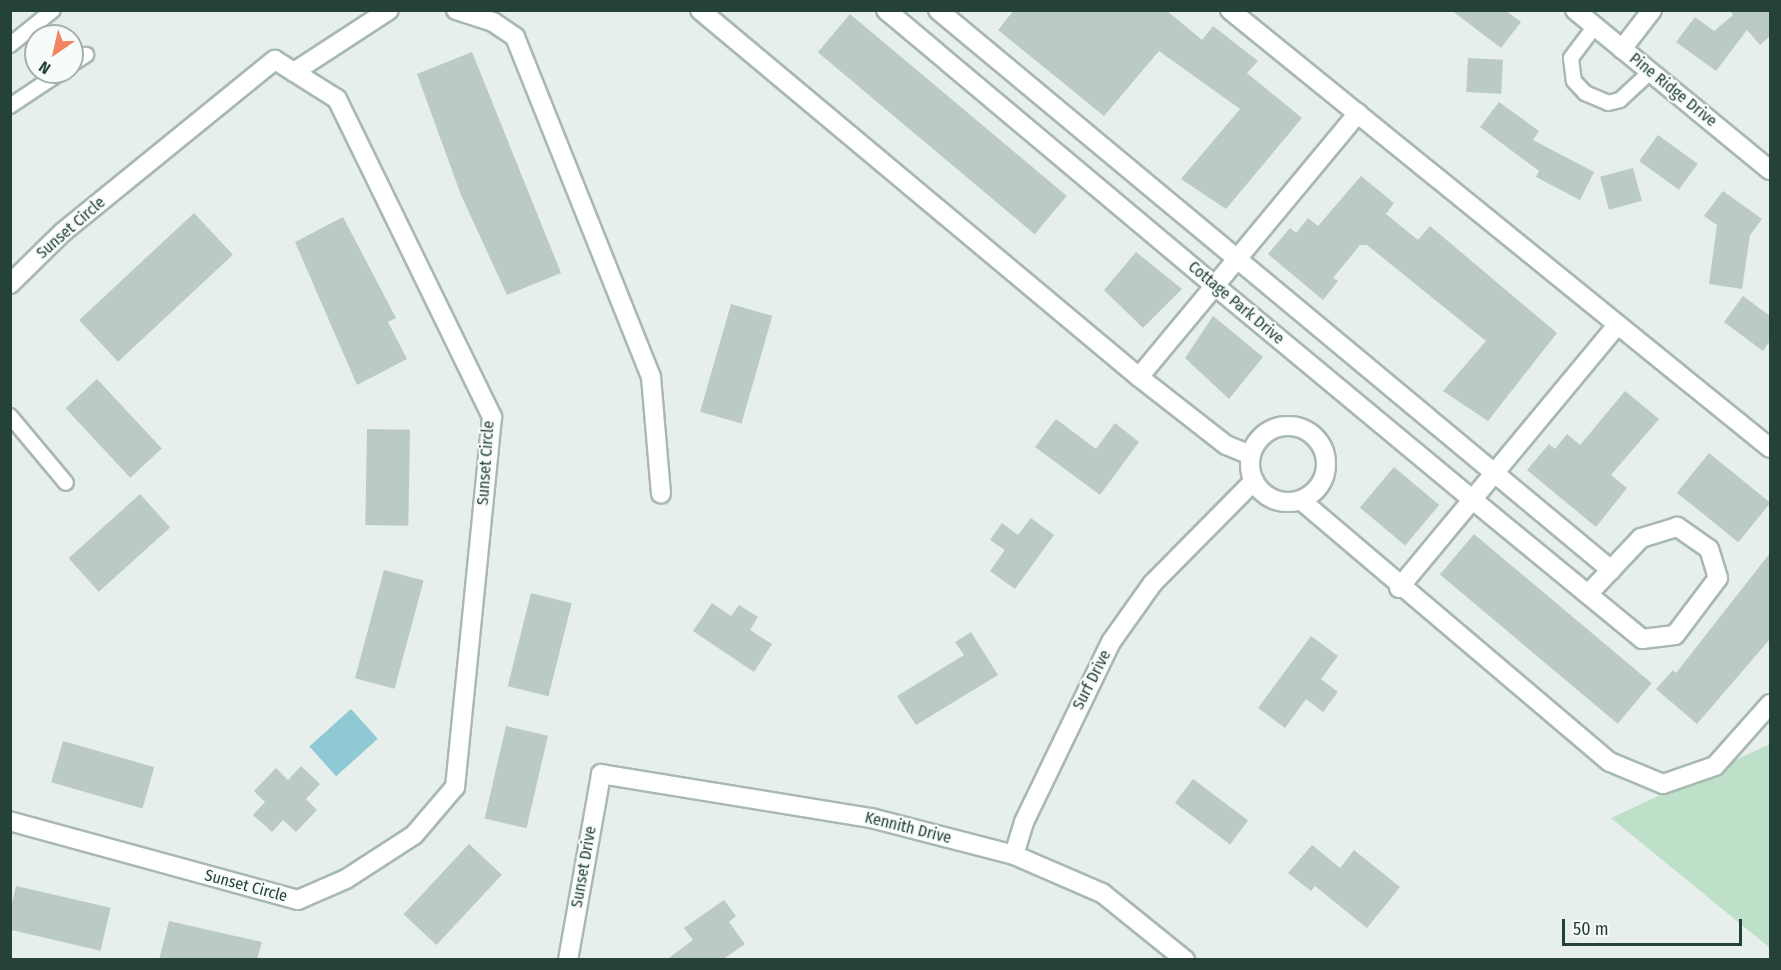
<!DOCTYPE html>
<html>
<head>
<meta charset="utf-8">
<style>
  body { margin:0 }
  #map { position:relative; width:1781px; height:970px; overflow:hidden; background:#e6efeb; font-family:"Fira Sans Condensed",sans-serif }
  div>[style] { position:absolute }
  .green>* { inset:0; background:#bfe0c8 }
  .water>* { inset:0; background:#8ec9d4; transform-origin:0 0 }
  .building>* { inset:0; background:#bbcac4; transform-origin:0 0 }
  .roads { filter:drop-shadow(2px 0 #a8b8b2) drop-shadow(-2px 0 #a8b8b2) drop-shadow(0 2px #a8b8b2) drop-shadow(0 -2px #a8b8b2) }
  .lane>* { height:14px; margin:-7px; padding:0 7px; transform-origin:7px; border-radius:7px; background:#fff }
  .street>* { height:18px; margin:-9px; padding:0 9px; transform-origin:9px; border-radius:9px; background:#fff }
  .street>.ring { margin:-9px; padding:0; box-sizing:content-box; background:none; border:18px solid #fff; border-radius:50% }
  span { translate:-50% -50%; white-space:nowrap; text-align:center; line-height:1.15; -webkit-text-stroke:4.5px #f7fbf9; paint-order:stroke }
  .street-label { font-size:16px; color:#24423a }
  .frame { position:absolute; inset:0; border:12px solid #24423a; pointer-events:none }
  .north { position:absolute; left:24px; top:24px; width:60px; height:60px; box-sizing:border-box; background:#f7fbf9; border:2px solid #a3b1ad; border-radius:50%; rotate:214deg; font-size:16px; font-weight:700; line-height:24px; text-align:center; color:#24423a }
  .north::after { content:''; display:block; margin:auto; width:21px; height:27px; background:#f4845f; clip-path:polygon(50% 0,100% 100%,50% 72%,0 100%) }
  .scale { position:absolute; left:1562px; top:919px; width:180px; height:27px; box-sizing:border-box; border:3px solid #24423a; border-top:0; padding-left:8px; font-size:18px; line-height:21px; white-space:nowrap; color:#24423a; -webkit-text-stroke:4px #f7fbf9; paint-order:stroke }
</style>
</head>
<body>
<div id="map">
  <div class="green">
    <div style="clip-path:polygon(1770px 744px,1770px 948px,1611px 818px)"></div>
  </div>
  <div class="water">
    <div style="left:351px;top:709px;width:40px;height:56px;rotate:48deg"></div>
  </div>
  <div class="building">
    <div style="clip-path:polygon(1014px 10px,1166px 10px,1202px 40px,1213px 26px,1258px 61px,1247px 73px,1302px 118px,1226px 209px,1181px 179px,1240px 109px,1159px 51px,1104px 116px,998px 30px)"></div>
    <div style="clip-path:polygon(1451px 10px,1505px 10px,1521px 22px,1501px 48px)"></div>
    <div style="clip-path:polygon(1730px 10px,1770px 10px,1770px 36px,1760px 45px,1747px 30px,1716px 71px,1676px 42px,1695px 17px,1714px 31px,1733px 15px)"></div>
    <div style="left:850px;top:14px;width:283px;height:50px;rotate:40deg"></div>
    <div style="clip-path:polygon(472px 52px,561px 273px,507px 295px,461px 195px,417px 74px)"></div>
    <div style="left:1468px;top:58px;width:35px;height:34px;rotate:3deg"></div>
    <div style="clip-path:polygon(1499px 102px,1539px 131px,1533px 140px,1594px 172px,1580px 200px,1536px 177px,1539px 171px,1480px 127px)"></div>
    <div style="left:1658px;top:135px;width:49px;height:32px;rotate:36deg"></div>
    <div style="left:1633px;top:168px;width:34px;height:34px;rotate:75deg"></div>
    <div style="clip-path:polygon(1361px 176px,1394px 203px,1386px 214px,1418px 240px,1430px 226px,1557px 333px,1488px 421px,1443px 391px,1486px 341px,1367px 245px,1360px 245px,1333px 278px,1338px 281px,1323px 300px,1268px 254px,1290px 228px,1296px 233px,1308px 218px,1318px 226px)"></div>
    <div style="clip-path:polygon(1723px 191px,1762px 219px,1750px 235px,1742px 289px,1709px 284px,1717px 225px,1704px 216px)"></div>
    <div style="left:194px;top:213px;width:57px;height:157px;rotate:47deg"></div>
    <div style="clip-path:polygon(343px 217px,396px 318px,388px 322px,407px 359px,357px 385px,295px 242px)"></div>
    <div style="clip-path:polygon(1136px 252px,1182px 289px,1143px 328px,1104px 290px)"></div>
    <div style="clip-path:polygon(1743px 296px,1770px 316px,1770px 341px,1763px 351px,1724px 322px)"></div>
    <div style="left:731px;top:304px;width:43px;height:112px;rotate:16deg"></div>
    <div style="clip-path:polygon(1213px 316px,1263px 357px,1229px 399px,1185px 358px)"></div>
    <div style="left:97px;top:379px;width:95px;height:43px;rotate:47deg"></div>
    <div style="clip-path:polygon(1625px 391px,1659px 419px,1611px 475px,1627px 488px,1596px 527px,1527px 470px,1549px 444px,1555px 449px,1567px 434px,1580px 445px)"></div>
    <div style="clip-path:polygon(1056px 419px,1096px 449px,1115px 423px,1139px 442px,1100px 495px,1035px 447px)"></div>
    <div style="left:367px;top:429px;width:43px;height:96px;rotate:1deg"></div>
    <div style="left:1709px;top:453px;width:79px;height:51px;rotate:39deg"></div>
    <div style="left:1394px;top:467px;width:59px;height:53px;rotate:40deg"></div>
    <div style="left:140px;top:494px;width:45px;height:96px;rotate:48deg"></div>
    <div style="clip-path:polygon(1031px 518px,1054px 535px,1015px 589px,990px 571px,1005px 550px,990px 540px,1002px 523px,1018px 535px)"></div>
    <div style="left:1474px;top:534px;width:232px;height:53px;rotate:40deg"></div>
    <div style="clip-path:polygon(1770px 553px,1770px 639px,1697px 724px,1656px 689px,1673px 670px,1676px 673px)"></div>
    <div style="left:384px;top:570px;width:41px;height:112px;rotate:15deg"></div>
    <div style="left:531px;top:593px;width:42px;height:96px;rotate:14deg"></div>
    <div style="clip-path:polygon(712px 603px,731px 616px,739px 605px,758px 617px,750px 630px,772px 644px,754px 672px,693px 631px)"></div>
    <div style="clip-path:polygon(971px 632px,998px 675px,916px 725px,897px 696px,964px 655px,955px 642px)"></div>
    <div style="clip-path:polygon(1311px 636px,1338px 656px,1321px 679px,1338px 692px,1323px 712px,1306px 699px,1285px 728px,1258px 708px)"></div>
    <div style="left:506px;top:726px;width:43px;height:95px;rotate:13deg"></div>
    <div style="left:63px;top:741px;width:95px;height:43px;rotate:16deg"></div>
    <div style="clip-path:polygon(301px 766px,320px 784px,306px 799px,317px 810px,296px 832px,283px 820px,272px 832px,253px 815px,265px 802px,254px 791px,276px 768px,288px 780px)"></div>
    <div style="left:1193px;top:779px;width:69px;height:30px;rotate:37deg"></div>
    <div style="left:469px;top:844px;width:45px;height:96px;rotate:43deg"></div>
    <div style="clip-path:polygon(1312px 845px,1340px 868px,1354px 850px,1400px 887px,1367px 928px,1315px 886px,1311px 891px,1288px 873px)"></div>
    <div style="left:16px;top:886px;width:97px;height:44px;rotate:13deg"></div>
    <div style="clip-path:polygon(724px 900px,736px 916px,729px 922px,745px 944px,722px 960px,666px 960px,693px 940px,684px 928px)"></div>
    <div style="clip-path:polygon(169px 921px,262px 942px,257px 960px,159px 960px)"></div>
  </div>
  <div class="roads">
    <div class="lane">
      <div style="left:1595px;top:26px;width:40px;rotate:127deg"></div>
      <div style="left:1571px;top:58px;width:23px;rotate:83deg"></div>
      <div style="left:1574px;top:81px;width:16px;rotate:47deg"></div>
      <div style="left:1585px;top:93px;width:25px;rotate:23deg"></div>
      <div style="left:1608px;top:103px;width:12px;rotate:-14deg"></div>
      <div style="left:1620px;top:100px;width:41px;rotate:-43deg"></div>
      <div style="left:10px;top:45px;width:55px;rotate:-39.1deg"></div>
      <div style="left:72px;top:64px;width:17px;rotate:-33deg"></div>
      <div style="left:10px;top:106px;width:61px;rotate:-33.7deg"></div>
      <div style="left:10px;top:416px;width:87px;rotate:50.1deg"></div>
    </div>
    <div class="street">
      <div style="left:456px;top:10px;width:39px;rotate:18deg"></div>
      <div style="left:493px;top:22px;width:27px;rotate:34deg"></div>
      <div style="left:515px;top:37px;width:366px;rotate:68.2deg"></div>
      <div style="left:651px;top:377px;width:117px;rotate:85.1deg"></div>
      <div style="left:700px;top:10px;width:572px;rotate:39.9deg"></div>
      <div style="left:1139px;top:377px;width:110px;rotate:38deg"></div>
      <div style="left:1226px;top:445px;width:27px;rotate:22deg"></div>
      <div style="left:886px;top:10px;width:428px;rotate:40deg"></div>
      <div style="left:1214px;top:285px;width:337px;rotate:39.7deg"></div>
      <div style="left:1473px;top:500px;width:219px;rotate:39.4deg"></div>
      <div style="left:1642px;top:639px;width:33px;rotate:-7deg"></div>
      <div style="left:1675px;top:635px;width:71px;rotate:-53deg"></div>
      <div style="left:1718px;top:578px;width:30px;rotate:-107deg"></div>
      <div style="left:1709px;top:549px;width:39px;rotate:-145deg"></div>
      <div style="left:1677px;top:527px;width:38px;rotate:163deg"></div>
      <div style="left:1641px;top:538px;width:77px;rotate:133.4deg"></div>
      <div style="left:938px;top:10px;width:876px;rotate:39.76deg"></div>
      <div style="left:1230px;top:10px;width:695px;rotate:39.05deg"></div>
      <div style="left:1575px;top:10px;width:252px;rotate:39.4deg"></div>
      <div style="left:1622px;top:49px;width:49px;rotate:-52.4deg"></div>
      <div style="left:294px;top:72px;width:113px;rotate:-33.1deg"></div>
      <div style="left:10px;top:284px;width:74px;rotate:-44.5deg"></div>
      <div style="left:63px;top:232px;width:273px;rotate:-39.1deg"></div>
      <div style="left:275px;top:60px;width:73px;rotate:32.2deg"></div>
      <div style="left:337px;top:99px;width:354px;rotate:64deg"></div>
      <div style="left:492px;top:417px;width:372px;rotate:95.7deg"></div>
      <div style="left:455px;top:787px;width:63px;rotate:130.5deg"></div>
      <div style="left:414px;top:835px;width:81px;rotate:147.1deg"></div>
      <div style="left:346px;top:879px;width:52px;rotate:156.4deg"></div>
      <div style="left:298px;top:900px;width:299px;rotate:-164.7deg"></div>
      <div style="left:1139px;top:377px;width:343px;rotate:-50.3deg"></div>
      <div class="ring" style="left:1250px;top:426px;width:58px;height:58px"></div>
      <div style="left:1303px;top:502px;width:402px;rotate:40.3deg"></div>
      <div style="left:1610px;top:762px;width:57px;rotate:22.5deg"></div>
      <div style="left:1663px;top:784px;width:55px;rotate:-19.1deg"></div>
      <div style="left:1715px;top:766px;width:83px;rotate:-48.4deg"></div>
      <div style="left:1399px;top:588px;width:342px;rotate:-50.3deg"></div>
      <div style="left:1014px;top:855px;width:34px;rotate:-73deg"></div>
      <div style="left:1024px;top:822px;width:200px;rotate:-64.2deg"></div>
      <div style="left:1111px;top:642px;width:72px;rotate:-54.6deg"></div>
      <div style="left:1153px;top:583px;width:144px;rotate:-45.3deg"></div>
      <div style="left:568px;top:960px;width:189px;rotate:-79.9deg"></div>
      <div style="left:601px;top:774px;width:274px;rotate:9.3deg"></div>
      <div style="left:871px;top:818px;width:148px;rotate:14.5deg"></div>
      <div style="left:1014px;top:855px;width:96px;rotate:23.4deg"></div>
      <div style="left:1102px;top:893px;width:107px;rotate:38.9deg"></div>
    </div>
  </div>
  <div class="street-label">
    <span style="left:1673px;top:90px;rotate:39deg">Pine Ridge Drive</span>
    <span style="left:71px;top:228px;rotate:-41deg">Sunset Circle</span>
    <span style="left:1236px;top:303px;rotate:40deg">Cottage Park Drive</span>
    <span style="left:486px;top:463px;rotate:-86deg">Sunset Circle</span>
    <span style="left:1092px;top:680px;rotate:-63deg">Surf Drive</span>
    <span style="left:908px;top:828px;rotate:14deg">Kennith Drive</span>
    <span style="left:584px;top:867px;rotate:-80deg">Sunset Drive</span>
    <span style="left:246px;top:886px;rotate:15deg">Sunset Circle</span>
  </div>
  <div class="frame"></div>
  <div class="north">N</div>
  <div class="scale">50 m</div>
</div>
</body>
</html>
